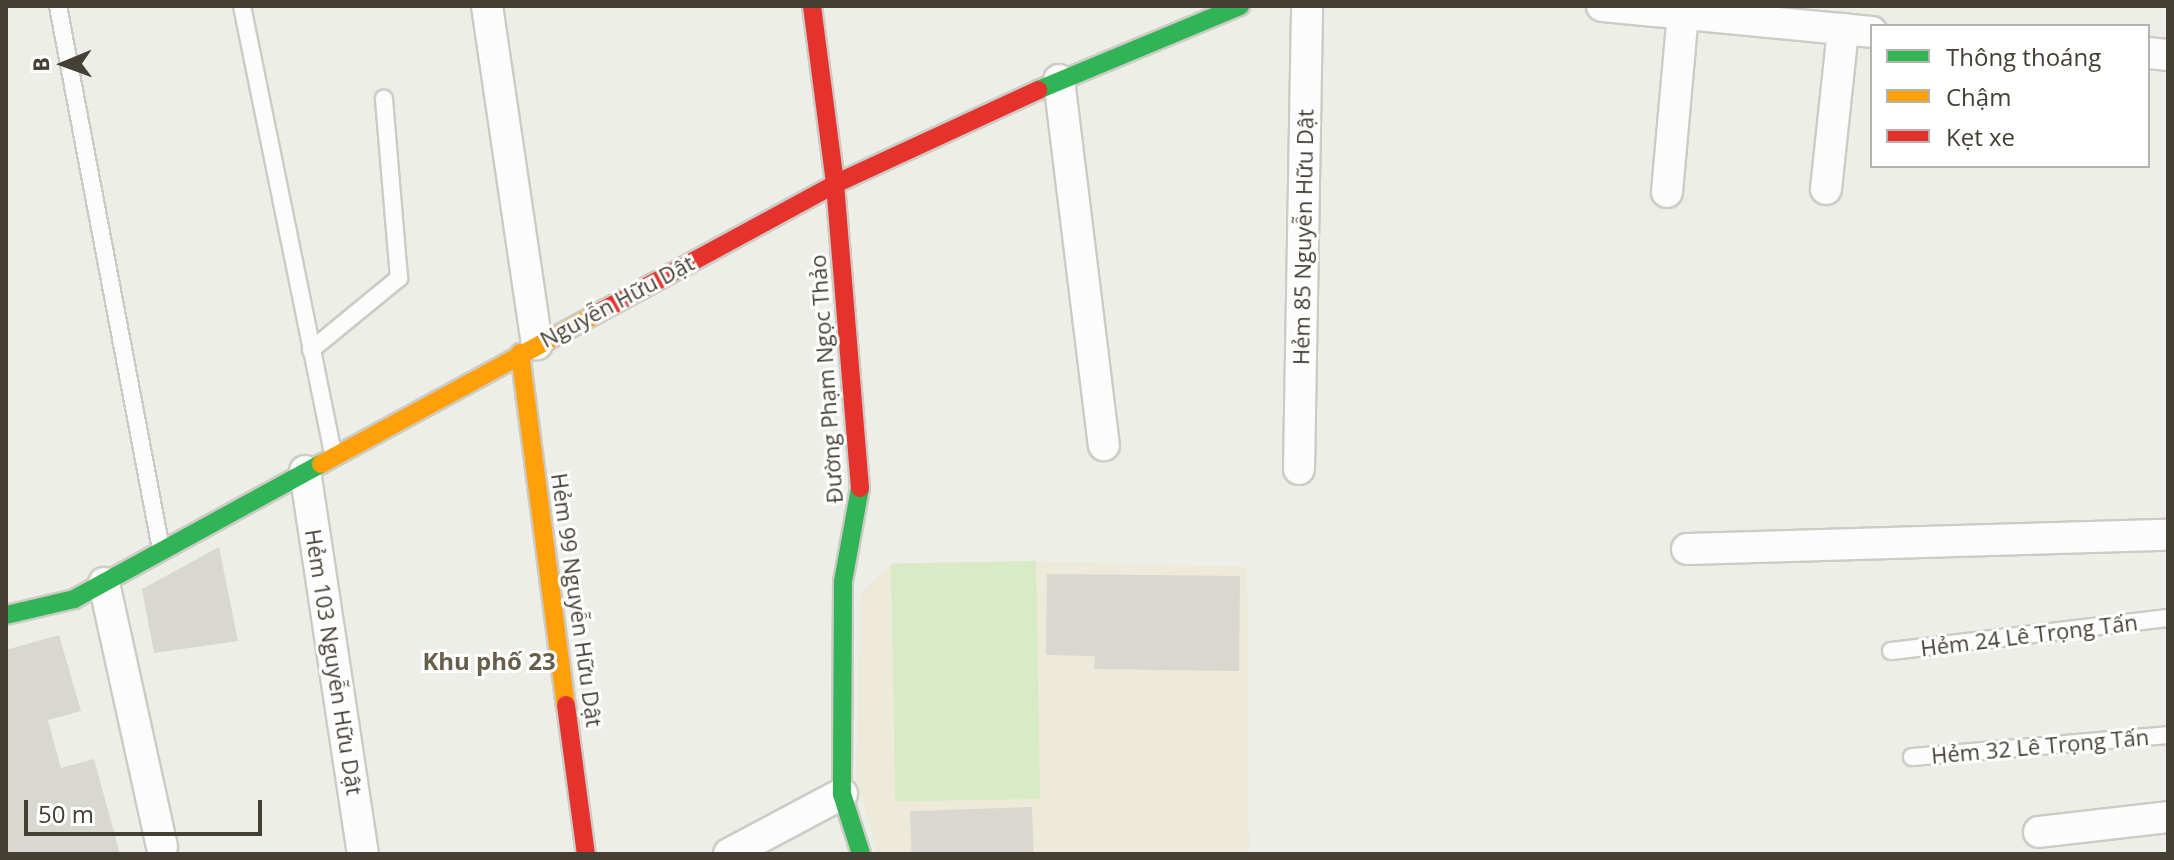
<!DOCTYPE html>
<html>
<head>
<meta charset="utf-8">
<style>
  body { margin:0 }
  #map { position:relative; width:2174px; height:860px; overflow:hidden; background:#eeeee8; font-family:"Open Sans",sans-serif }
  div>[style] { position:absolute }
  .education>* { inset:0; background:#edead9 }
  .green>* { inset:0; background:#d8ebc6; transform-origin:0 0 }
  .building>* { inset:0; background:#d8d7d0; transform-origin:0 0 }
  .roads { filter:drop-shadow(2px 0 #cdcbc5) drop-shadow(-2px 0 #cdcbc5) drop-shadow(0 2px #cdcbc5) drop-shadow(0 -2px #cdcbc5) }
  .lane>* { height:16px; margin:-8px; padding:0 8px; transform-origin:8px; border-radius:8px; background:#fcfcfc }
  .street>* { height:30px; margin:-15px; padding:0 15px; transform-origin:15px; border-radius:15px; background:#fcfcfc }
  .fast>* { height:18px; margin:-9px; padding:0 9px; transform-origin:9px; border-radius:9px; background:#30b455 }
  .slow>* { height:18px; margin:-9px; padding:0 9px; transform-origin:9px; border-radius:9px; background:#ff9f0a }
  .jam>* { height:18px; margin:-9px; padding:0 9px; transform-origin:9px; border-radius:9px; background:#e5322d }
  span { translate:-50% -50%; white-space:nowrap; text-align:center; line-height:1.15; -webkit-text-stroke:6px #fff; paint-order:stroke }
  .street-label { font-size:22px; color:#454034 }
  .neighbourhood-label { font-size:24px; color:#685f4b; font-weight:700 }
  .frame { position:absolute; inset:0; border:8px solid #454034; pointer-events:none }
  .legend { position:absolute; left:1870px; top:24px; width:280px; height:144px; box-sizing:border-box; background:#fff; border:2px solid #b5b3ae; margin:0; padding:10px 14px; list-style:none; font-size:24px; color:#454034 }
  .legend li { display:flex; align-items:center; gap:16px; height:40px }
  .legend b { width:40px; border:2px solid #b5b3ae }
  .north { position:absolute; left:24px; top:24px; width:80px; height:80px; -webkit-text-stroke:6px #fff; paint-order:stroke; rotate:269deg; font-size:22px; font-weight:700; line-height:32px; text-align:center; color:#454034 }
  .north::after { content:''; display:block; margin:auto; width:28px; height:36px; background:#454034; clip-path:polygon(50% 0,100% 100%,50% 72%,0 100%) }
  .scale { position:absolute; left:24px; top:800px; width:238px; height:36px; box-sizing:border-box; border:4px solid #454034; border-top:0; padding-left:10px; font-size:24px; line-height:28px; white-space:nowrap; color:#454034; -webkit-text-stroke:6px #fff; paint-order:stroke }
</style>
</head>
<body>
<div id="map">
  <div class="education">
    <div style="clip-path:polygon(1036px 561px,1247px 567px,1249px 854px,878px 854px,856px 777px,861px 591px,891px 565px)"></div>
  </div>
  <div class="green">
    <div style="left:1036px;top:561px;width:238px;height:145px;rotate:89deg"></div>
  </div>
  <div class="building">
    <div style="clip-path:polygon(219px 547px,238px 641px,154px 653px,142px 589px)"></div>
    <div style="clip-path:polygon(1047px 574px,1240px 576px,1239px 671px,1094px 669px,1095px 656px,1046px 655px)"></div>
    <div style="clip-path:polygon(59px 635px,81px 711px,48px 720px,61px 768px,94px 759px,120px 854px,6px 854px,6px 650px)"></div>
    <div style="left:1032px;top:807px;width:47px;height:122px;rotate:88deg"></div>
  </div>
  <div class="roads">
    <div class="lane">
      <div style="left:58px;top:6px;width:553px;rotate:79.26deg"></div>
      <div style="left:242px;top:6px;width:458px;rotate:78.5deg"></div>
      <div style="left:311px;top:350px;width:114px;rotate:-39.3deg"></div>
      <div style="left:399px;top:278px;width:180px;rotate:-94.8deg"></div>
      <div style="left:1891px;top:651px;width:279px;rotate:-6.8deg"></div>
      <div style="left:1912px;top:757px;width:257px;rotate:-4.9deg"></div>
    </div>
    <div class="street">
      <div style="left:487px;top:6px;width:342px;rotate:81.6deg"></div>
      <div style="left:1602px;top:6px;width:271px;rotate:5.5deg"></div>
      <div style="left:2148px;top:53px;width:20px;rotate:6deg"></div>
      <div style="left:1059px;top:80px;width:368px;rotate:83deg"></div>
      <div style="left:1826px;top:189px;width:161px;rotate:-83.9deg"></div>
      <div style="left:1667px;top:192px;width:179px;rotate:-84.9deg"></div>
      <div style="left:1299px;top:469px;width:463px;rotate:-89deg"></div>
      <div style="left:305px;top:471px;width:387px;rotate:81.4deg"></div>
      <div style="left:1687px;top:549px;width:481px;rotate:-1.7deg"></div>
      <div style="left:104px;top:583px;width:270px;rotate:77.6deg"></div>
      <div style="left:2039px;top:832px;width:130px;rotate:-6.6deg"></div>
      <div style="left:729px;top:854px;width:128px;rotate:-28deg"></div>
    </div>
    <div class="fast">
      <div style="left:1038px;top:90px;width:219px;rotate:-22.6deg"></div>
      <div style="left:860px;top:488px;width:96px;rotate:100.3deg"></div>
      <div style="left:843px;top:582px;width:212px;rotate:90.3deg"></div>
      <div style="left:842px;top:794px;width:63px;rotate:72.4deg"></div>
      <div style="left:6px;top:615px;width:70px;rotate:-13.2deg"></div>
      <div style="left:74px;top:599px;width:281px;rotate:-28.7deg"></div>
    </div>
    <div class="slow">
      <div style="left:520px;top:353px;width:355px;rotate:82.6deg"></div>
      <div style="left:321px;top:464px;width:313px;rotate:-28.6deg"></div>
    </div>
    <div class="jam">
      <div style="left:812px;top:6px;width:179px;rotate:82.6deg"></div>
      <div style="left:835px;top:184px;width:305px;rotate:85.3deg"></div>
      <div style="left:596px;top:314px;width:272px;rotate:-28.5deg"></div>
      <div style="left:835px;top:184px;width:224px;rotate:-24.8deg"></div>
      <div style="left:566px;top:705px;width:150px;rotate:82.4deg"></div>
    </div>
  </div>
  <div class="street-label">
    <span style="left:1303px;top:237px;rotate:-89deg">Hẻm 85 Nguyễn Hữu Dật</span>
    <span style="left:617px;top:301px;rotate:-28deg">Nguyễn Hữu Dật</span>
    <span style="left:826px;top:379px;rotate:-94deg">Đường Phạm Ngọc Thảo</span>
    <span style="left:577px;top:600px;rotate:82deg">Hẻm 99 Nguyễn Hữu Dật</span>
    <span style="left:2029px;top:635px;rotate:-7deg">Hẻm 24 Lê Trọng Tấn</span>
    <span style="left:334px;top:662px;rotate:81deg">Hẻm 103 Nguyễn Hữu Dật</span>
    <span style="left:2040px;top:746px;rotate:-5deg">Hẻm 32 Lê Trọng Tấn</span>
  </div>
  <div class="neighbourhood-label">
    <span style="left:489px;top:661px">Khu phố 23</span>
  </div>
  <div class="frame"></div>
  <ul class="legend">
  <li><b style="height:10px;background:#30b455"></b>Thông thoáng</li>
  <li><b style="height:10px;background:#ff9f0a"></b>Chậm</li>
  <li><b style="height:10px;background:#e5322d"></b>Kẹt xe</li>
  </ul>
  <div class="north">B</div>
  <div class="scale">50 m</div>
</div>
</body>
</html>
